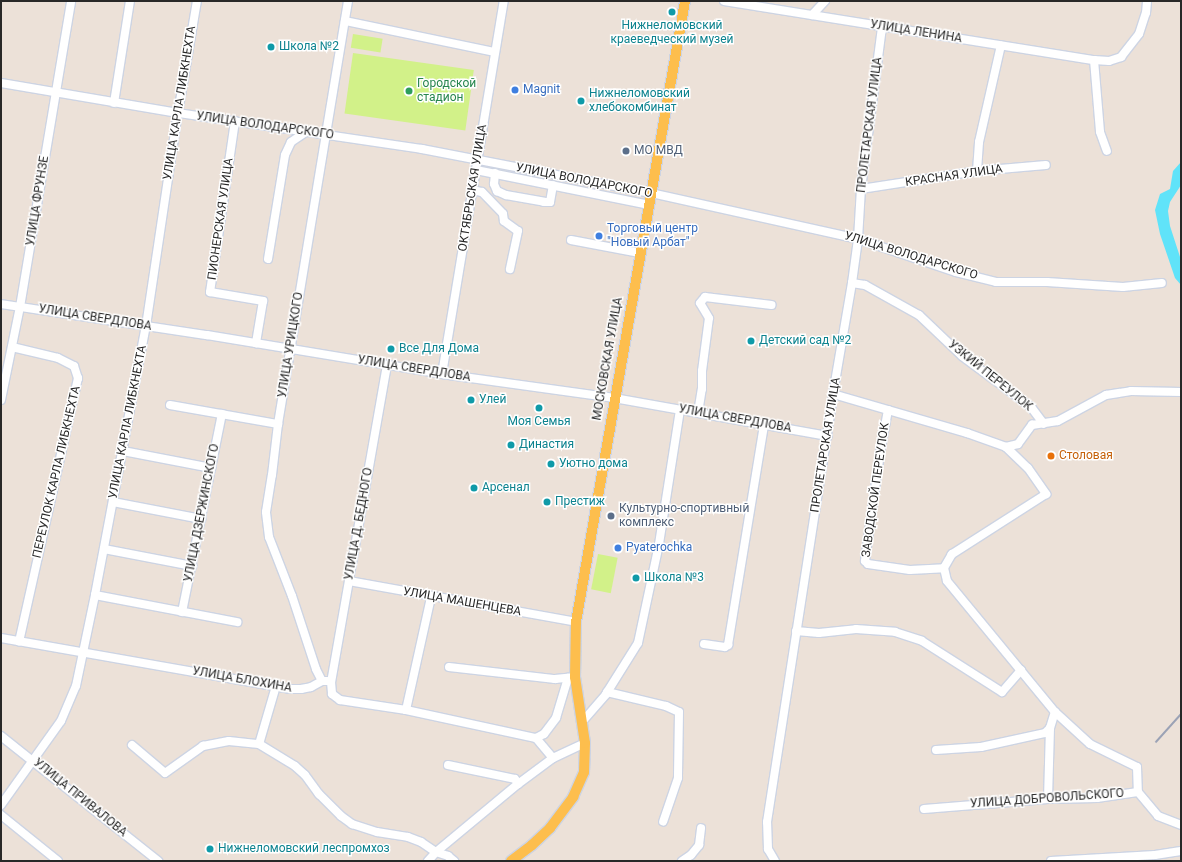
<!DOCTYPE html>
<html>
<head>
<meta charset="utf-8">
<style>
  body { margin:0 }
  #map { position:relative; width:1182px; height:862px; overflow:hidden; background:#ece1d8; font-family:Roboto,sans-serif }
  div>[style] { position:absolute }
  .pitch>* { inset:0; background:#d2f189; transform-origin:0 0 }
  .water>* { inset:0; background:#60e3f9 }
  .roads { filter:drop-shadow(1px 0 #cdd4e3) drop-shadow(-1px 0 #cdd4e3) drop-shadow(0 1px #cdd4e3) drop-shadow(0 -1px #cdd4e3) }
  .minor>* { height:8px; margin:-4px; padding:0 4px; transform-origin:4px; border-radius:4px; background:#fff }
  .major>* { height:10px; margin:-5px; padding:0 5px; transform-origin:5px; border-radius:5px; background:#fdbe4d }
  .rail>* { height:1.5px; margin:-0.75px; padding:0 0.75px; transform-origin:0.75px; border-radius:0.75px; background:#9ba2b5 }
  .dots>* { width:11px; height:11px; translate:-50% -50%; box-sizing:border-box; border:2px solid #fff; border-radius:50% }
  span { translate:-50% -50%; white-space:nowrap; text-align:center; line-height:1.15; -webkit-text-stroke:3px #fff; paint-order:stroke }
  .culture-label { font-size:12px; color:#0d838f }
  .left { translate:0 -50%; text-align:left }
  .street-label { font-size:12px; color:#282828 }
  .leisure-label { font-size:12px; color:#27864d }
  .shop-label { font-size:12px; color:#366cbe }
  .service-label { font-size:12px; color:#4e5e75 }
  .food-label { font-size:12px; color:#c56008 }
  .frame { position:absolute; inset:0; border:2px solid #282828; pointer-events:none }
</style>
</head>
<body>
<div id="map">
  <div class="pitch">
    <div style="left:353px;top:34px;width:30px;height:14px;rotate:9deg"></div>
    <div style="left:353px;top:53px;width:122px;height:61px;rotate:8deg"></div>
    <div style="left:598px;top:554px;width:20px;height:36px;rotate:11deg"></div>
  </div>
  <div class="water">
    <div style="clip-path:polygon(1181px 162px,1181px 185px,1170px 202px,1168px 211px,1170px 226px,1181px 260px,1181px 285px,1175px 278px,1160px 234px,1155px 210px,1160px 194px,1170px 189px,1173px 171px)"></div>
  </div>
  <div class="roads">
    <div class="minor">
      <div style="left:724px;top:1px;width:375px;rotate:9.1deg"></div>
      <div style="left:1094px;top:60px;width:15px;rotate:4deg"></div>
      <div style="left:1109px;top:61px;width:13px;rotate:-18deg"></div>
      <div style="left:1121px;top:57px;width:29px;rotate:-52deg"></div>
      <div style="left:1139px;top:34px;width:22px;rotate:-72deg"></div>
      <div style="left:1146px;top:13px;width:12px;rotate:-85deg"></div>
      <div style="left:812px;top:15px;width:19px;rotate:-47deg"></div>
      <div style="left:345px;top:21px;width:153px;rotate:11.7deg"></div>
      <div style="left:1094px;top:60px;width:72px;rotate:85.2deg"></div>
      <div style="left:1100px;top:132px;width:20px;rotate:70deg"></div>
      <div style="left:1px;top:83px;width:180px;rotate:9.6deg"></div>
      <div style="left:178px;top:113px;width:247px;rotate:8.4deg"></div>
      <div style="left:422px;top:149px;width:233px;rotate:10.9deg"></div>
      <div style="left:651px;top:193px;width:212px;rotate:12.5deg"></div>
      <div style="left:858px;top:239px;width:103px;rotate:18.6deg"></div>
      <div style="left:956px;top:272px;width:41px;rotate:14deg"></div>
      <div style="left:996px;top:282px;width:51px"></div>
      <div style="left:1047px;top:282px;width:76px;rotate:3.8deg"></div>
      <div style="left:1123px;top:287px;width:39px;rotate:-6deg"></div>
      <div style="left:114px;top:103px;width:103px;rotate:-81.1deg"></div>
      <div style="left:235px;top:121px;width:173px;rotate:98.3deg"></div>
      <div style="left:210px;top:292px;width:54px;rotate:9.6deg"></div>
      <div style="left:263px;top:301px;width:43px;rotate:99.5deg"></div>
      <div style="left:476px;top:170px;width:177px;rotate:11.4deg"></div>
      <div style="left:977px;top:171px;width:29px;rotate:-86deg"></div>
      <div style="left:979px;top:142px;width:99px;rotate:-77.2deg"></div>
      <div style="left:495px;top:173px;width:11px;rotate:95deg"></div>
      <div style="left:494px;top:184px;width:8px;rotate:67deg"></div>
      <div style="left:497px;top:191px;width:10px;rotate:24deg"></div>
      <div style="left:506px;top:195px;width:39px;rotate:10deg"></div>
      <div style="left:544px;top:202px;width:6px"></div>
      <div style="left:550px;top:202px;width:17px;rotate:-80deg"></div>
      <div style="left:861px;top:189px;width:117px;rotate:-8.8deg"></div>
      <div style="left:977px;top:171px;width:69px;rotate:-5deg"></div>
      <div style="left:473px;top:190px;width:9px;rotate:13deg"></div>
      <div style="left:482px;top:192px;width:30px;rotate:46deg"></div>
      <div style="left:503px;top:214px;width:7px;rotate:82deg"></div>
      <div style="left:504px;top:221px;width:17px;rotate:36deg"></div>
      <div style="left:518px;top:231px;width:39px;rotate:102deg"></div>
      <div style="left:571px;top:240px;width:70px;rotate:10.7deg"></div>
      <div style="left:268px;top:259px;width:105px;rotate:-80.7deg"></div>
      <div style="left:285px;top:155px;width:14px;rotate:-65deg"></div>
      <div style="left:291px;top:142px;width:18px;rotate:-34deg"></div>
      <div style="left:852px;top:283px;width:13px;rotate:9deg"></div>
      <div style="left:865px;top:285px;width:62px;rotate:29.1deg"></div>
      <div style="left:919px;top:315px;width:59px;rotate:43.6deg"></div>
      <div style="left:962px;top:356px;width:86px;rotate:36.5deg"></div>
      <div style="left:1031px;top:407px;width:21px;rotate:53deg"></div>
      <div style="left:1px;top:304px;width:208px;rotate:8.6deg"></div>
      <div style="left:207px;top:335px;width:238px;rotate:9.4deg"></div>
      <div style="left:442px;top:374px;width:174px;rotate:7.9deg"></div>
      <div style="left:614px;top:398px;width:217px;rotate:10.1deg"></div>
      <div style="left:12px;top:347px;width:47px;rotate:13.4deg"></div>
      <div style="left:58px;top:358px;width:18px;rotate:27deg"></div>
      <div style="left:74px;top:366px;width:13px;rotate:72deg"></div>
      <div style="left:78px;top:378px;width:270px;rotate:102.6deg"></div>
      <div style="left:387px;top:365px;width:322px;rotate:100deg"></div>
      <div style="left:331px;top:682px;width:12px;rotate:85deg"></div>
      <div style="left:332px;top:694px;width:10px;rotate:37deg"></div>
      <div style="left:340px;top:700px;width:67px;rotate:8.6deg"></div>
      <div style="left:406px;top:710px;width:133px;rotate:12.2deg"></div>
      <div style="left:536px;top:738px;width:26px;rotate:50deg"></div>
      <div style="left:442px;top:374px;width:378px;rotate:-80.6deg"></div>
      <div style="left:833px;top:394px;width:140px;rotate:16.2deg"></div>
      <div style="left:967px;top:433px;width:41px;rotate:19.7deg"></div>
      <div style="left:1006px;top:447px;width:12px;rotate:-14deg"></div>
      <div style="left:1018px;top:444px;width:24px;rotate:-54deg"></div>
      <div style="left:1032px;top:425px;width:26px;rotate:-9deg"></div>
      <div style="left:1058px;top:421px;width:55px;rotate:-28.4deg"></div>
      <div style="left:1106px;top:395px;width:25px;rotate:-9deg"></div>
      <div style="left:1131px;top:391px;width:50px;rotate:1.1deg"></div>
      <div style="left:1px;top:400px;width:95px;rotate:-78.5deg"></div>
      <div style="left:20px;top:307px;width:310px;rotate:-80.5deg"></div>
      <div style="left:170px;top:405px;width:110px;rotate:10deg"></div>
      <div style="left:888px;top:410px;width:44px;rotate:100.5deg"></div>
      <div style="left:880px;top:453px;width:109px;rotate:97.9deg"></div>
      <div style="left:865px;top:561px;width:4px;rotate:45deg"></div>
      <div style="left:868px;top:564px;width:42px;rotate:8.1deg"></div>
      <div style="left:910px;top:570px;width:34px;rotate:-3deg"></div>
      <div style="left:698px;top:413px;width:24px;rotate:-81deg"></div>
      <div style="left:702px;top:389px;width:18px;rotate:-90deg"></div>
      <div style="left:702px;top:371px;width:53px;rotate:-82.5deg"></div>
      <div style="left:709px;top:318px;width:17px;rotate:-121deg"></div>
      <div style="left:700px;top:303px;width:8px;rotate:-50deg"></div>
      <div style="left:705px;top:297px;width:67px;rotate:6.8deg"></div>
      <div style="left:1006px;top:447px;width:30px;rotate:44deg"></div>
      <div style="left:1028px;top:468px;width:32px;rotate:55deg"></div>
      <div style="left:1046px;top:494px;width:112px;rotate:147.4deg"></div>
      <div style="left:952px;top:554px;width:16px;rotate:120deg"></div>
      <div style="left:944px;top:568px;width:13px;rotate:77deg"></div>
      <div style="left:947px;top:581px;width:170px;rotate:50.5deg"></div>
      <div style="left:1055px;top:712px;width:47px;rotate:42.4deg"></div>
      <div style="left:1090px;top:744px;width:52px;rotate:26.1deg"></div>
      <div style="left:1137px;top:767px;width:25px;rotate:88deg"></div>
      <div style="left:123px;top:451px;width:90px;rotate:10.9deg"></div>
      <div style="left:113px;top:502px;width:90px;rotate:10.9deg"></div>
      <div style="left:104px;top:549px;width:90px;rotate:10.9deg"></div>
      <div style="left:349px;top:581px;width:231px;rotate:10.2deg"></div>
      <div style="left:95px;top:595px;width:145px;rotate:10.8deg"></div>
      <div style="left:182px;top:612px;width:202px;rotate:-78.6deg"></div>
      <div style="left:796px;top:631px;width:23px;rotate:5deg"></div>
      <div style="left:819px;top:633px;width:37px;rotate:-6deg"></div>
      <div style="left:856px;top:629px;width:39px;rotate:4deg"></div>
      <div style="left:895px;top:632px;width:28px;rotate:18deg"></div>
      <div style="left:922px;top:641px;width:95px;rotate:32.5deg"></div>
      <div style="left:1002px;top:692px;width:29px;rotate:-49deg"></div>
      <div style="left:1px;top:638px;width:294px;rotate:10deg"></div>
      <div style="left:291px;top:689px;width:10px"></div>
      <div style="left:301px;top:689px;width:10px;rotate:-11deg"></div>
      <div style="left:311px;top:687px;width:13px;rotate:-29deg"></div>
      <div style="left:322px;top:681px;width:5px"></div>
      <div style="left:704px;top:644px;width:21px;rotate:8deg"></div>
      <div style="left:725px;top:647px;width:4px;rotate:-34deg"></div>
      <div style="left:728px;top:645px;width:224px;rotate:-80.7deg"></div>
      <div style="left:449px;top:667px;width:107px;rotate:6.5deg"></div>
      <div style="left:555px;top:679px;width:20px;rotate:-6deg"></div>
      <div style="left:322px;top:681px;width:13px;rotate:-117deg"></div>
      <div style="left:316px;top:669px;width:77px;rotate:-108.2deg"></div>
      <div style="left:292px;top:596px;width:63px;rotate:-111.3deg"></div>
      <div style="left:269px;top:537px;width:25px;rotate:-97deg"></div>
      <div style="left:266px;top:512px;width:37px;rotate:-81deg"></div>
      <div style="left:272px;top:475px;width:51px;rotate:-83.3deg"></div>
      <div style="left:278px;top:424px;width:429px;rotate:-80.6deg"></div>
      <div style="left:276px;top:686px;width:60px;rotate:106.3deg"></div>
      <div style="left:259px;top:744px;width:42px;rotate:31.4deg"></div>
      <div style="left:295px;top:766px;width:13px;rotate:42deg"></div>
      <div style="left:305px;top:775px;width:24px;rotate:54deg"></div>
      <div style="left:319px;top:794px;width:31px;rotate:45deg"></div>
      <div style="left:341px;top:816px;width:14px;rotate:36deg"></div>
      <div style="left:352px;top:824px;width:26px;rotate:18deg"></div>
      <div style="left:377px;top:832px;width:31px;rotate:9deg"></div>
      <div style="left:408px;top:837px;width:14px;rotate:21deg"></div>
      <div style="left:421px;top:842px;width:18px;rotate:34deg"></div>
      <div style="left:436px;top:852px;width:13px;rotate:18deg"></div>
      <div style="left:448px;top:856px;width:8px;rotate:40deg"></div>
      <div style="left:607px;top:692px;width:61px;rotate:13.3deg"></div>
      <div style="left:666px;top:706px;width:14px;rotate:25deg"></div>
      <div style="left:679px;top:712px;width:66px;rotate:90.9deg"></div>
      <div style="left:678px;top:778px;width:46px;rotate:108.8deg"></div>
      <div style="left:406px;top:710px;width:116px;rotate:-77.5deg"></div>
      <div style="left:582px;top:722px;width:37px;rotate:-49deg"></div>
      <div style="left:606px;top:694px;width:60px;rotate:-57.9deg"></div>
      <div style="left:638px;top:643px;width:101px;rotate:-78deg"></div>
      <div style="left:659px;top:544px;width:136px;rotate:-81.1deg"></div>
      <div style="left:1px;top:736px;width:201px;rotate:38.5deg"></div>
      <div style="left:536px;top:738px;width:9px;rotate:-27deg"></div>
      <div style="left:544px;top:734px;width:20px;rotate:-53deg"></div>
      <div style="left:556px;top:718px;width:42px;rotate:-73.3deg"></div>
      <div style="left:132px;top:745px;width:43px;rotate:40.3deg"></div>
      <div style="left:165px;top:773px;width:47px;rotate:-35.4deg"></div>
      <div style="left:203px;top:746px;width:26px;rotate:-11deg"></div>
      <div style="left:229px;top:741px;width:30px;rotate:6deg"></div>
      <div style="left:936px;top:750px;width:45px;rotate:-3.8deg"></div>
      <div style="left:981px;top:747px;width:66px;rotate:-12.3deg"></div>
      <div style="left:1045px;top:733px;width:7px;rotate:-45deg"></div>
      <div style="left:1050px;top:728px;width:17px;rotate:-73deg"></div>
      <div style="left:448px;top:765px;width:68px;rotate:11.8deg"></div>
      <div style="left:515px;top:779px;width:6px;rotate:59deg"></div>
      <div style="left:1048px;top:799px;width:71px;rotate:-88.4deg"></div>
      <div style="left:1px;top:805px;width:103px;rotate:-54.5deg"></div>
      <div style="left:61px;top:721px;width:38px;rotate:-67deg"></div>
      <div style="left:76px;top:686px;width:93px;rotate:-78.2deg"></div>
      <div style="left:95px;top:595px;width:274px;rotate:-79.3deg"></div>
      <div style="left:146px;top:326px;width:215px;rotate:-81.5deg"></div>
      <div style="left:178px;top:113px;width:114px;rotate:-80.4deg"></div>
      <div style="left:924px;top:809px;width:124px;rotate:-4.6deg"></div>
      <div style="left:1048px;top:799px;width:49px;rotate:-1.2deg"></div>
      <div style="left:1097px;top:798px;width:41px;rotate:-8.3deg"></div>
      <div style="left:1138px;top:792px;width:31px;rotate:50deg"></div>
      <div style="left:1158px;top:816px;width:25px;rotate:21deg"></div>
      <div style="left:1px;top:815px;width:73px;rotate:38.9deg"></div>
      <div style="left:428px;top:861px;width:12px;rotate:-48deg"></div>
      <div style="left:436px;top:852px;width:107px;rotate:-39.7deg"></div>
      <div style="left:518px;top:784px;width:44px;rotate:-36.6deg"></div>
      <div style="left:553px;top:758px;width:35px;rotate:-25deg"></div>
      <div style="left:682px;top:861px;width:11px;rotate:-34deg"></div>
      <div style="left:691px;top:855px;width:13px;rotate:-51deg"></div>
      <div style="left:699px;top:845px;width:17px;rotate:-83deg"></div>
      <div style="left:775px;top:861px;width:14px;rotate:-120deg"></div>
      <div style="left:768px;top:849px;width:27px;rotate:-92deg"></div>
      <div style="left:767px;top:822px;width:433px;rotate:-81.2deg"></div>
      <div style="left:833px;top:394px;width:113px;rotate:-80.3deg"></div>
      <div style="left:852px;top:283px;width:44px;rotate:-82.2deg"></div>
      <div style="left:858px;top:239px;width:50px;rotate:-86.6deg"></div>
      <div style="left:861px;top:189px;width:163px;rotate:-82.6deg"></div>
      <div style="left:1051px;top:861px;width:104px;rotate:-3.3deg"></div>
      <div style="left:1155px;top:855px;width:26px;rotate:-9deg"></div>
    </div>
    <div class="major">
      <div style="left:511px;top:861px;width:26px;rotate:-37deg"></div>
      <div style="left:532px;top:845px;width:25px;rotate:-43deg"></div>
      <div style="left:550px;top:828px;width:39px;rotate:-53deg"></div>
      <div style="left:573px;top:797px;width:27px;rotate:-66deg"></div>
      <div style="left:584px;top:772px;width:29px;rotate:-88deg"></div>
      <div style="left:585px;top:743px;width:67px;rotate:-98.6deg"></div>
      <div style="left:575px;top:677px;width:55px;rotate:-89deg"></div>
      <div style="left:576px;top:622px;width:630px;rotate:-80.04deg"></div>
    </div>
  </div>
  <div class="rail">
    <div style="left:1156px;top:742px;width:38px;rotate:-48deg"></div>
  </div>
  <div class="dots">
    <div style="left:672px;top:12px;background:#0f9aa8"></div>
    <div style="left:271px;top:47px;background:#0f9aa8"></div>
    <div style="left:515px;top:90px;background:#3f7fe0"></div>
    <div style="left:409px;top:91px;background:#2e9e5b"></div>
    <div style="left:581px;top:101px;background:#0f9aa8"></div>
    <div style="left:626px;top:151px;background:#5c6f8a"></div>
    <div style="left:599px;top:236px;background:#3f7fe0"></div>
    <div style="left:751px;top:341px;background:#0f9aa8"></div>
    <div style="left:391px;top:349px;background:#0f9aa8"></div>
    <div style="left:471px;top:400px;background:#0f9aa8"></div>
    <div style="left:539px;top:408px;background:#0f9aa8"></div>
    <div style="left:511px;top:445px;background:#0f9aa8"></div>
    <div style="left:1051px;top:456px;background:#e8710a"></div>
    <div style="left:551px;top:464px;background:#0f9aa8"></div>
    <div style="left:474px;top:488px;background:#0f9aa8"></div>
    <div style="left:547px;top:502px;background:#0f9aa8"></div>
    <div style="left:611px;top:516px;background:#5c6f8a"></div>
    <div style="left:618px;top:548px;background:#3f7fe0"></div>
    <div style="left:636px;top:578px;background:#0f9aa8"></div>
    <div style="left:210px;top:849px;background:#0f9aa8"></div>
  </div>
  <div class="culture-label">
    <span style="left:672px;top:33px">Нижнеломовский<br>краеведческий музей</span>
    <span class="left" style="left:279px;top:47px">Школа №2</span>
    <span class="left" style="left:589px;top:101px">Нижнеломовский<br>хлебокомбинат</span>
    <span class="left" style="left:759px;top:341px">Детский сад №2</span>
    <span class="left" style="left:399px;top:349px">Все Для Дома</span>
    <span class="left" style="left:479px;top:400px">Улей</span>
    <span style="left:539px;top:422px">Моя Семья</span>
    <span class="left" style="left:519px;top:445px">Династия</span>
    <span class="left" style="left:559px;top:464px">Уютно дома</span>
    <span class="left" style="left:482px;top:488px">Арсенал</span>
    <span class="left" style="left:555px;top:502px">Престиж</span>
    <span class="left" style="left:644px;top:578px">Школа №3</span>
    <span class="left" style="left:218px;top:849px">Нижнеломовский леспромхоз</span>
  </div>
  <div class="street-label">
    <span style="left:916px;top:32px;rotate:9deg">УЛИЦА ЛЕНИНА</span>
    <span style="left:180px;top:103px;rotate:-81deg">УЛИЦА КАРЛА ЛИБКНЕХТА</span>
    <span style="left:870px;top:125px;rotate:-83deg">ПРОЛЕТАРСКАЯ УЛИЦА</span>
    <span style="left:265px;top:126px;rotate:8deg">УЛИЦА ВОЛОДАРСКОГО</span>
    <span style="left:954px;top:176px;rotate:-8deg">КРАСНАЯ УЛИЦА</span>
    <span style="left:584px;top:181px;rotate:11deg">УЛИЦА ВОЛОДАРСКОГО</span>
    <span style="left:473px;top:188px;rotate:-81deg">ОКТЯБРЬСКАЯ УЛИЦА</span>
    <span style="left:38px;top:201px;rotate:-81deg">УЛИЦА ФРУНЗЕ</span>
    <span style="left:221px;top:219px;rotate:-82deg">ПИОНЕРСКАЯ УЛИЦА</span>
    <span style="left:911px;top:256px;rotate:17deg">УЛИЦА ВОЛОДАРСКОГО</span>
    <span style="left:95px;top:318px;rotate:9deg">УЛИЦА СВЕРДЛОВА</span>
    <span style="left:291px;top:345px;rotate:-81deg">УЛИЦА УРИЦКОГО</span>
    <span style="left:608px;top:359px;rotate:-80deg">МОСКОВСКАЯ УЛИЦА</span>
    <span style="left:414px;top:369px;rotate:9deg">УЛИЦА СВЕРДЛОВА</span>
    <span style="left:990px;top:376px;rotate:39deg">УЗКИЙ ПЕРЕУЛОК</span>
    <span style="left:735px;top:419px;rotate:10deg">УЛИЦА СВЕРДЛОВА</span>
    <span style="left:128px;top:422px;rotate:-79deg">УЛИЦА КАРЛА ЛИБКНЕХТА</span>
    <span style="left:826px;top:445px;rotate:-81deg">ПРОЛЕТАРСКАЯ УЛИЦА</span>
    <span style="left:57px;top:472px;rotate:-77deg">ПЕРЕУЛОК КАРЛА ЛИБКНЕХТА</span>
    <span style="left:876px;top:490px;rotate:-82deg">ЗАВОДСКОЙ ПЕРЕУЛОК</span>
    <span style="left:202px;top:513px;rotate:-79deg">УЛИЦА ДЗЕРЖИНСКОГО</span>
    <span style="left:359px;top:524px;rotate:-80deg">УЛИЦА Д. БЕДНОГО</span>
    <span style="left:462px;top:602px;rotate:10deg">УЛИЦА МАШЕНЦЕВА</span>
    <span style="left:242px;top:680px;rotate:10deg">УЛИЦА БЛОХИНА</span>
    <span style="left:80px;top:798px;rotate:39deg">УЛИЦА ПРИВАЛОВА</span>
    <span style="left:1047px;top:799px;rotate:-4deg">УЛИЦА ДОБРОВОЛЬСКОГО</span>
  </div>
  <div class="leisure-label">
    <span class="left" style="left:417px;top:91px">Городской<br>стадион</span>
  </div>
  <div class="shop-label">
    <span class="left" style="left:523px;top:90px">Magnit</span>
    <span class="left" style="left:607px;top:236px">Торговый центр<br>"Новый Арбат"</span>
    <span class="left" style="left:626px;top:548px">Pyaterochka</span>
  </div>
  <div class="service-label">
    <span class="left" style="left:634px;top:151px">МО МВД</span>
    <span class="left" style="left:619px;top:516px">Культурно-спортивный<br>комплекс</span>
  </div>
  <div class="food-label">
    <span class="left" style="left:1059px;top:456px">Столовая</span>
  </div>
  <div class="frame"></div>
</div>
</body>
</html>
